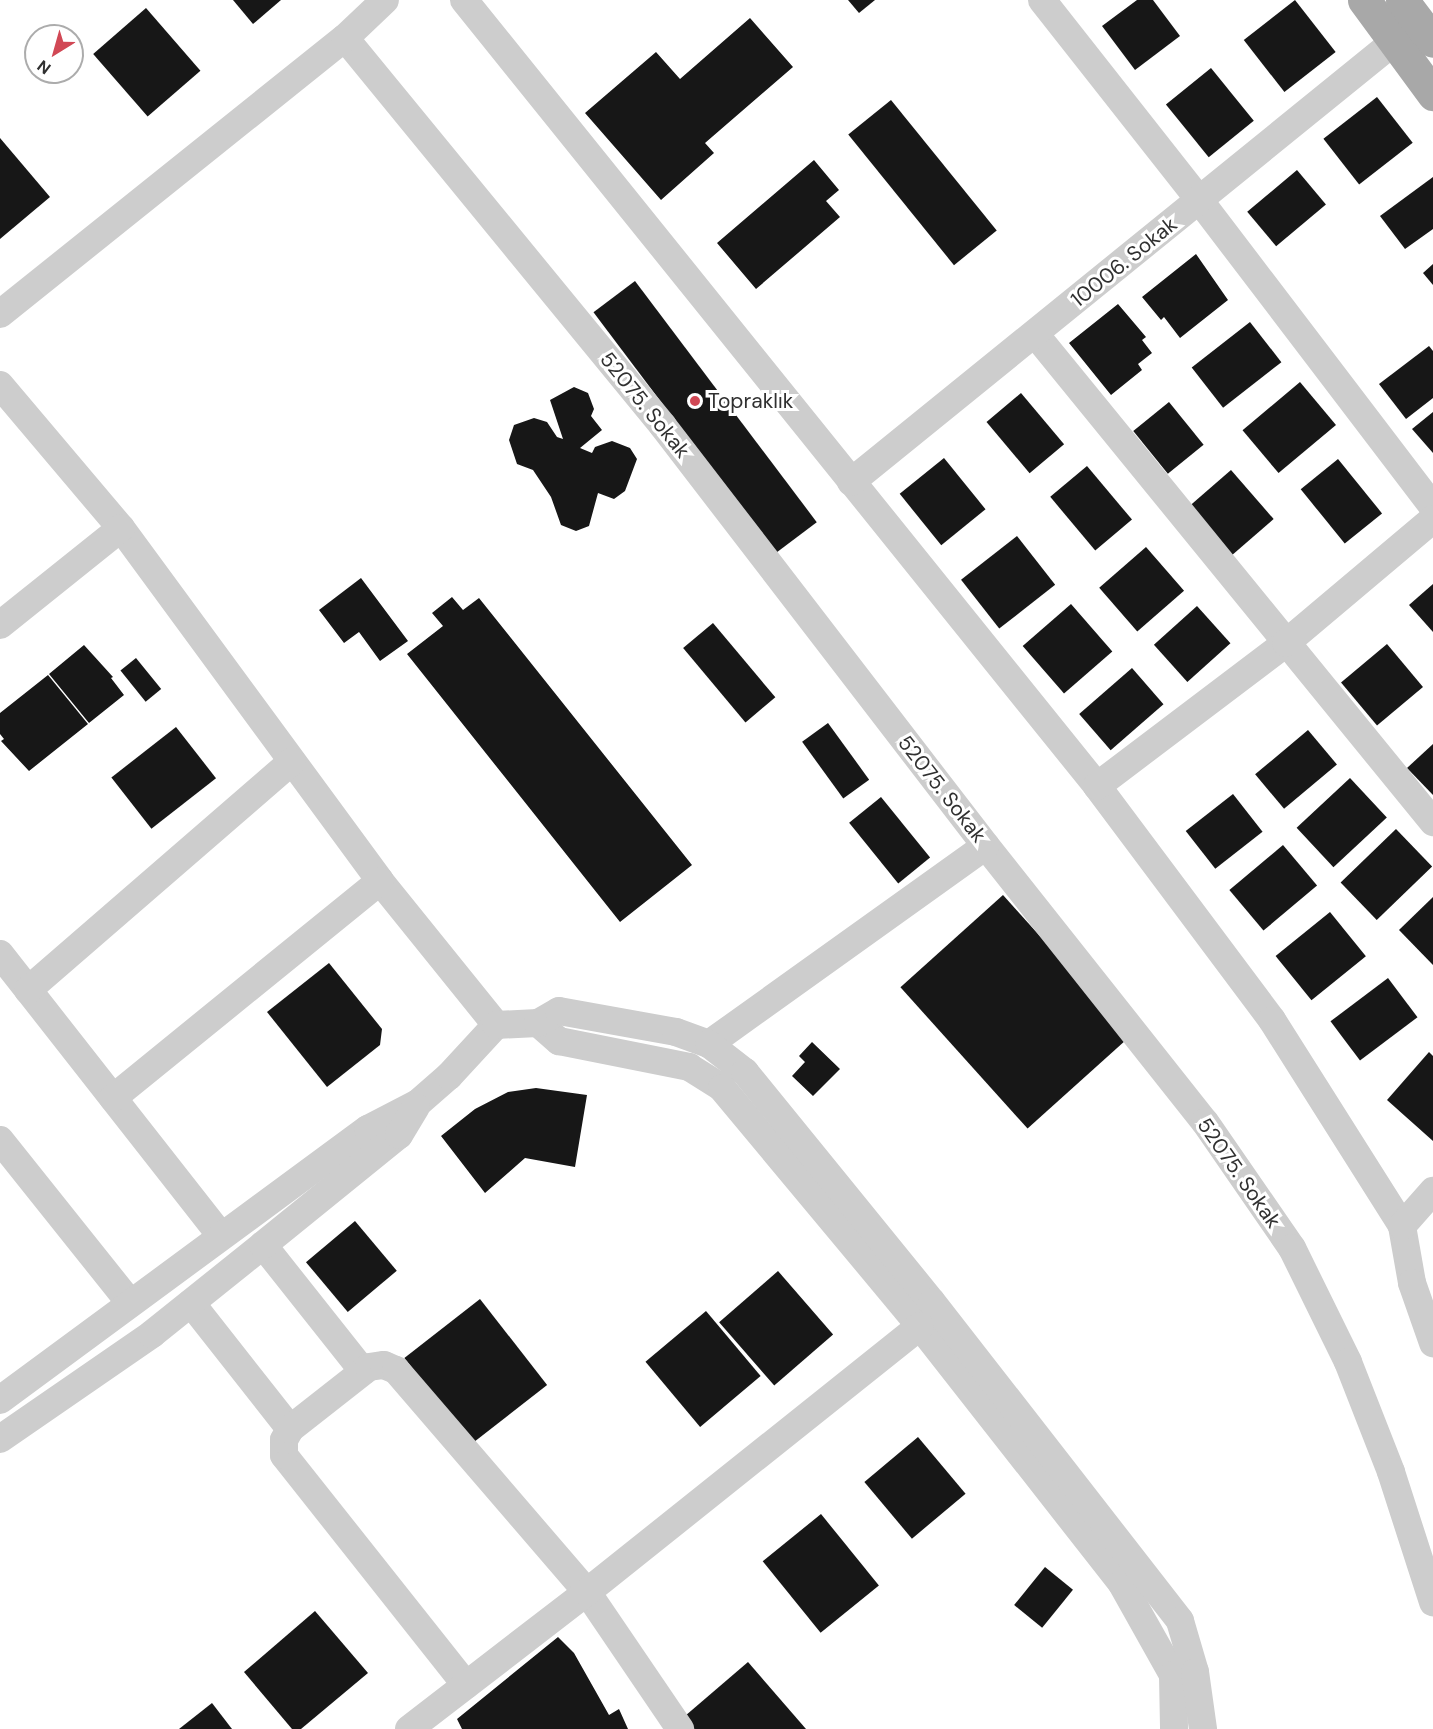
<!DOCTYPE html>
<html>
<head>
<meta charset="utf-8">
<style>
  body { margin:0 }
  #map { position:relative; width:1433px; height:1729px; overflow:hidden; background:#fff; font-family:"DM Sans",sans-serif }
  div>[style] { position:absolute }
  .building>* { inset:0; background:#171717; transform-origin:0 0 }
  .minor>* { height:28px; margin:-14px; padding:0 14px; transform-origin:14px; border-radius:14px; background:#cdcdcd }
  .major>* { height:33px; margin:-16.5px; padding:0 16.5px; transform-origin:16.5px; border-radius:16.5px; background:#a8a8a8 }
  .dots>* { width:16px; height:16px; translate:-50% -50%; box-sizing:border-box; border:3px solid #fff; border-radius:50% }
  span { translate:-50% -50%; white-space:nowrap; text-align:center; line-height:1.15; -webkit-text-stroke:6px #fff; paint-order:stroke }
  .street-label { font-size:21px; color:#303030 }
  .poi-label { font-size:21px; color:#303030 }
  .left { translate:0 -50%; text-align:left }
  .north { position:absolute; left:24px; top:24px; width:60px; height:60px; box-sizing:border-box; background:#fff; border:2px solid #acacac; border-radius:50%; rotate:217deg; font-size:16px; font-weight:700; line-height:24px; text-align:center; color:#303030 }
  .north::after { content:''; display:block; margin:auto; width:21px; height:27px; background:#d14855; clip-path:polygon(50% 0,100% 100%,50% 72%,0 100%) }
</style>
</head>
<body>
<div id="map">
  <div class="building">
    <div style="clip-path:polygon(233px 0,281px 0,253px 24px)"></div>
    <div style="clip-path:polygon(848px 0,875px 0,859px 13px)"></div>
    <div style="clip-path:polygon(1137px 0,1153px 0,1180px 36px,1135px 70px,1102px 26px)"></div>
    <div style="left:1295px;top:0;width:66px;height:65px;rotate:52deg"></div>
    <div style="left:146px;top:8px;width:83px;height:70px;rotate:49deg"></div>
    <div style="clip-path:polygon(750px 18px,793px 67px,705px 143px,714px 153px,661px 200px,585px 113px,656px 52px,680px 79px)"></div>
    <div style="left:1211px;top:68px;width:68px;height:58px;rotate:51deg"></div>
    <div style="left:1377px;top:97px;width:58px;height:68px;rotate:52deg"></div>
    <div style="left:891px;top:100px;width:168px;height:55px;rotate:51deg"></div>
    <div style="clip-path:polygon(0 138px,50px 197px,0 239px)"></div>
    <div style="clip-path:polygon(814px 160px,839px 190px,826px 201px,840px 217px,756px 289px,717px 243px)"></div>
    <div style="left:1297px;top:170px;width:45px;height:65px;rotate:50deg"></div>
    <div style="clip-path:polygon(1433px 177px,1433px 229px,1405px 249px,1380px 216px)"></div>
    <div style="clip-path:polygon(1196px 254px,1228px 300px,1180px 338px,1164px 317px,1161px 320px,1142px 297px)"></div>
    <div style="clip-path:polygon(1433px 264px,1433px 285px,1423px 273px)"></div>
    <div style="left:635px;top:281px;width:302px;height:52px;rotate:53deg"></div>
    <div style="clip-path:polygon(1118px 304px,1146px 337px,1142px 340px,1152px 353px,1138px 364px,1142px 370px,1111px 395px,1069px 343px)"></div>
    <div style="left:1250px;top:322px;width:51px;height:74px;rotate:52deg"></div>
    <div style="clip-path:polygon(1429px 346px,1433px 351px,1433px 398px,1406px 419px,1379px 384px)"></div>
    <div style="left:1300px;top:382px;width:56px;height:75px;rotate:50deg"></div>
    <div style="clip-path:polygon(574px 387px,588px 393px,594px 409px,591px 416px,602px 430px,580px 448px,592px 453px,595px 447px,612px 441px,630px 448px,637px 459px,625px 491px,614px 499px,598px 493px,589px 526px,576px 531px,561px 525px,551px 497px,533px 470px,517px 464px,509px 440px,514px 425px,534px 418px,547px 422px,557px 437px,563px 439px,550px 400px)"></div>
    <div style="left:1021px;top:393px;width:67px;height:45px;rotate:50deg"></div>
    <div style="left:1169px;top:402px;width:55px;height:46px;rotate:51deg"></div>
    <div style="clip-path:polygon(1433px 412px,1433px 453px,1412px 429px)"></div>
    <div style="left:944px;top:458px;width:66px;height:57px;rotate:51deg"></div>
    <div style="left:1338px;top:459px;width:70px;height:48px;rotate:51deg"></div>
    <div style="left:1087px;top:466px;width:70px;height:48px;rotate:50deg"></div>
    <div style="left:1231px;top:470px;width:65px;height:58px;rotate:49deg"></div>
    <div style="left:1017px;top:536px;width:62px;height:71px;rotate:52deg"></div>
    <div style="left:1146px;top:547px;width:58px;height:62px;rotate:49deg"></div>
    <div style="clip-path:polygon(361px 578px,408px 641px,380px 661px,359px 632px,344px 643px,319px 610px)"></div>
    <div style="clip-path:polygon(1433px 584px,1433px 632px,1409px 605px)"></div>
    <div style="clip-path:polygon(452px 597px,463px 610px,479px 598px,692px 865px,620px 922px,407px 654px,443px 626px,432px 613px)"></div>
    <div style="left:1071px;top:604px;width:63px;height:64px;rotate:49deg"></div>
    <div style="left:1197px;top:606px;width:50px;height:58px;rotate:48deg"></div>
    <div style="left:713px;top:623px;width:97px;height:39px;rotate:50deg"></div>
    <div style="left:1387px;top:644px;width:56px;height:60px;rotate:50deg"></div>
    <div style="clip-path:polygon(84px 645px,113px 677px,111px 678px,124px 695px,89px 723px,49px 674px)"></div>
    <div style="left:136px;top:658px;width:40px;height:20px;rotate:51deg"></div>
    <div style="left:1132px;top:668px;width:48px;height:70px;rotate:49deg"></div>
    <div style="clip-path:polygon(48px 675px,88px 724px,29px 771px,1px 741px,4px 739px,0 734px,0 713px)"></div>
    <div style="left:828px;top:723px;width:70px;height:32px;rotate:54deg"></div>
    <div style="left:176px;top:727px;width:65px;height:82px;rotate:52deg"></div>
    <div style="left:1308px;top:730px;width:45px;height:69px;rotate:50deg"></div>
    <div style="clip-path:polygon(1433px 744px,1433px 795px,1407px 768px)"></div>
    <div style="left:1350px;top:778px;width:54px;height:73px;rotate:47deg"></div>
    <div style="left:1233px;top:794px;width:48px;height:60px;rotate:52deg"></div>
    <div style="left:881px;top:797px;width:78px;height:41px;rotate:51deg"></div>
    <div style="left:1396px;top:829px;width:52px;height:77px;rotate:46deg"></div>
    <div style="left:1283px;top:845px;width:53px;height:70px;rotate:50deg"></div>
    <div style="left:1003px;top:895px;width:190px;height:138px;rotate:48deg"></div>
    <div style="clip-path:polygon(1433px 897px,1433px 965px,1399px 930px)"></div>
    <div style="left:1330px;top:912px;width:57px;height:70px;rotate:51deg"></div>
    <div style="clip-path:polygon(329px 963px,382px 1029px,380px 1045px,327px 1087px,267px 1012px)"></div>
    <div style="left:1388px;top:978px;width:49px;height:72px;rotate:53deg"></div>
    <div style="clip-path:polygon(812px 1042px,840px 1069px,813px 1096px,792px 1076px,805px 1062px,799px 1056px)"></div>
    <div style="clip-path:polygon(1429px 1052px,1433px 1056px,1433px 1141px,1387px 1100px)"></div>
    <div style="clip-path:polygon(536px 1088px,587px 1095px,575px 1167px,525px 1158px,485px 1193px,441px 1136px,475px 1109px,508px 1092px)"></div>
    <div style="left:355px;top:1221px;width:65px;height:64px;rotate:50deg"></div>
    <div style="left:778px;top:1271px;width:84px;height:78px;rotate:49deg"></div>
    <div style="left:480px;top:1299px;width:109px;height:96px;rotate:52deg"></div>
    <div style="left:706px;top:1311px;width:85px;height:79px;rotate:50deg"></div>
    <div style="left:918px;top:1437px;width:74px;height:70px;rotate:50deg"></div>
    <div style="left:821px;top:1514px;width:92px;height:75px;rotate:51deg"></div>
    <div style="left:1045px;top:1567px;width:36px;height:49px;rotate:39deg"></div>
    <div style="clip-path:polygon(315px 1611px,368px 1673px,301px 1729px,292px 1729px,244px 1672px)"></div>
    <div style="clip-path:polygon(558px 1637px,574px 1653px,609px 1715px,619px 1709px,628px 1729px,462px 1729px,457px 1719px)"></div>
    <div style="clip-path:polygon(748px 1662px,806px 1729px,685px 1729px,678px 1722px)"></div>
    <div style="clip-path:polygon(212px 1703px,232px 1729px,179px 1729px)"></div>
  </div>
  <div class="minor">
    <div style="left:464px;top:0;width:1009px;rotate:51.15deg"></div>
    <div style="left:1097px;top:786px;width:292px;rotate:53.2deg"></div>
    <div style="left:1272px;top:1020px;width:244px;rotate:57.7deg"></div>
    <div style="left:1402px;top:1226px;width:58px;rotate:80deg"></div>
    <div style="left:1412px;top:1283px;width:64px;rotate:70.7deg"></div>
    <div style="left:1042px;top:0;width:256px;rotate:51.8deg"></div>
    <div style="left:1200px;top:201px;width:385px;rotate:52.7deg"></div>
    <div style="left:345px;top:38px;width:502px;rotate:50.66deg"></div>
    <div style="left:663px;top:426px;width:530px;rotate:52.44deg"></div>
    <div style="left:986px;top:846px;width:352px;rotate:51.6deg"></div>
    <div style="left:1205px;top:1122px;width:153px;rotate:55.4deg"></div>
    <div style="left:1292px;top:1248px;width:127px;rotate:63.8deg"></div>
    <div style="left:1348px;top:1362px;width:118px;rotate:68.6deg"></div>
    <div style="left:1391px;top:1472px;width:137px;rotate:72.1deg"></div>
    <div style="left:0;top:314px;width:442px;rotate:-38.7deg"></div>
    <div style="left:345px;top:38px;width:55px;rotate:-43.5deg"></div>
    <div style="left:1035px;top:334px;width:630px;rotate:50.8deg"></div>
    <div style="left:0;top:385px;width:187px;rotate:49.8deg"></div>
    <div style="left:121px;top:528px;width:438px;rotate:53.7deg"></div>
    <div style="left:380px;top:881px;width:185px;rotate:51.1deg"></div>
    <div style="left:851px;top:482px;width:700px;rotate:-39.03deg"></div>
    <div style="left:0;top:625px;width:155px;rotate:-38.7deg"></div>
    <div style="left:1097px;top:786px;width:237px;rotate:-37.1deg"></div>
    <div style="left:1286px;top:643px;width:192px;rotate:-40.1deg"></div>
    <div style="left:0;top:954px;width:358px;rotate:51.9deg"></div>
    <div style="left:28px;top:990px;width:349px;rotate:-40.9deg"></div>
    <div style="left:538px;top:1023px;width:28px;rotate:41deg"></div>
    <div style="left:559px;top:1041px;width:133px;rotate:11.3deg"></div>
    <div style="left:689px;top:1067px;width:39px;rotate:32deg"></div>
    <div style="left:722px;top:1088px;width:310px;rotate:50.2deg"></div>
    <div style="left:920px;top:1326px;width:328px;rotate:51.9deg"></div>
    <div style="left:1122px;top:1584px;width:104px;rotate:60.7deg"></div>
    <div style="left:1173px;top:1675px;width:54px;rotate:88.9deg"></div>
    <div style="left:709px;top:1044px;width:340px;rotate:-35.6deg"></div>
    <div style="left:113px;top:1098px;width:344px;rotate:-39.1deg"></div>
    <div style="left:0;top:1140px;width:208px;rotate:51.4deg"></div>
    <div style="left:1402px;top:1226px;width:47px;rotate:-48.5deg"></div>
    <div style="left:263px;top:1245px;width:161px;rotate:51.6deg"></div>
    <div style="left:191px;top:1303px;width:160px;rotate:51.8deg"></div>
    <div style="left:0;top:1400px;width:457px;rotate:-36.4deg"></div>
    <div style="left:368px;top:1129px;width:56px;rotate:-27.5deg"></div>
    <div style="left:418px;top:1103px;width:41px;rotate:-41.1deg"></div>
    <div style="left:449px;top:1076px;width:69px;rotate:-47.3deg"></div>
    <div style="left:496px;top:1025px;width:42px;rotate:-2.7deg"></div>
    <div style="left:538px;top:1023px;width:24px;rotate:-30deg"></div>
    <div style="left:559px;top:1011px;width:119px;rotate:10.2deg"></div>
    <div style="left:676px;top:1032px;width:35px;rotate:20deg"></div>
    <div style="left:709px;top:1044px;width:46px;rotate:37.9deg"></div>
    <div style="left:745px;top:1072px;width:296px;rotate:50.9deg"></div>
    <div style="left:932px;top:1302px;width:404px;rotate:52.1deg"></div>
    <div style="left:1180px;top:1621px;width:53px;rotate:73.6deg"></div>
    <div style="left:1195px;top:1672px;width:58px;rotate:82deg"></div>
    <div style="left:0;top:1439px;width:185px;rotate:-34.6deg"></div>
    <div style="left:152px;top:1334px;width:142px;rotate:-38.7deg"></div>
    <div style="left:263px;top:1245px;width:175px;rotate:-39deg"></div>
    <div style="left:399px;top:1135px;width:33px;rotate:-59deg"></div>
    <div style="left:466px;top:1685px;width:293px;rotate:-128.4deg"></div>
    <div style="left:284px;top:1455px;width:15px;rotate:-90deg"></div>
    <div style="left:284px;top:1440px;width:13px;rotate:-61deg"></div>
    <div style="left:290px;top:1429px;width:100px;rotate:-38.1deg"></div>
    <div style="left:369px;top:1367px;width:15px;rotate:-8deg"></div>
    <div style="left:384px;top:1365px;width:13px;rotate:23deg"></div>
    <div style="left:396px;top:1370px;width:293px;rotate:49.3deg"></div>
    <div style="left:587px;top:1592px;width:166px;rotate:55.8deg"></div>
    <div style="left:409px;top:1729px;width:225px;rotate:-37.6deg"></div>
    <div style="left:587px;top:1592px;width:426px;rotate:-38.6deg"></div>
  </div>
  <div class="major">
    <div style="left:1364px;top:0;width:117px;rotate:53.7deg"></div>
    <div style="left:1402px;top:0;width:51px;rotate:52.9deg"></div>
  </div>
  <div class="dots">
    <div style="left:695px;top:401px;background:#d14855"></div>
  </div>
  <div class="street-label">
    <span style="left:1124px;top:262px;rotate:-39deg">10006. Sokak</span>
    <span style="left:645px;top:405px;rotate:51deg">52075. Sokak</span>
    <span style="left:942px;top:789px;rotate:52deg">52075. Sokak</span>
    <span style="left:1239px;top:1173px;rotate:55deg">52075. Sokak</span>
  </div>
  <div class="poi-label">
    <span class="left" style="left:708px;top:401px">Topraklık</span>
  </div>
  <div class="north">N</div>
</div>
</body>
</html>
